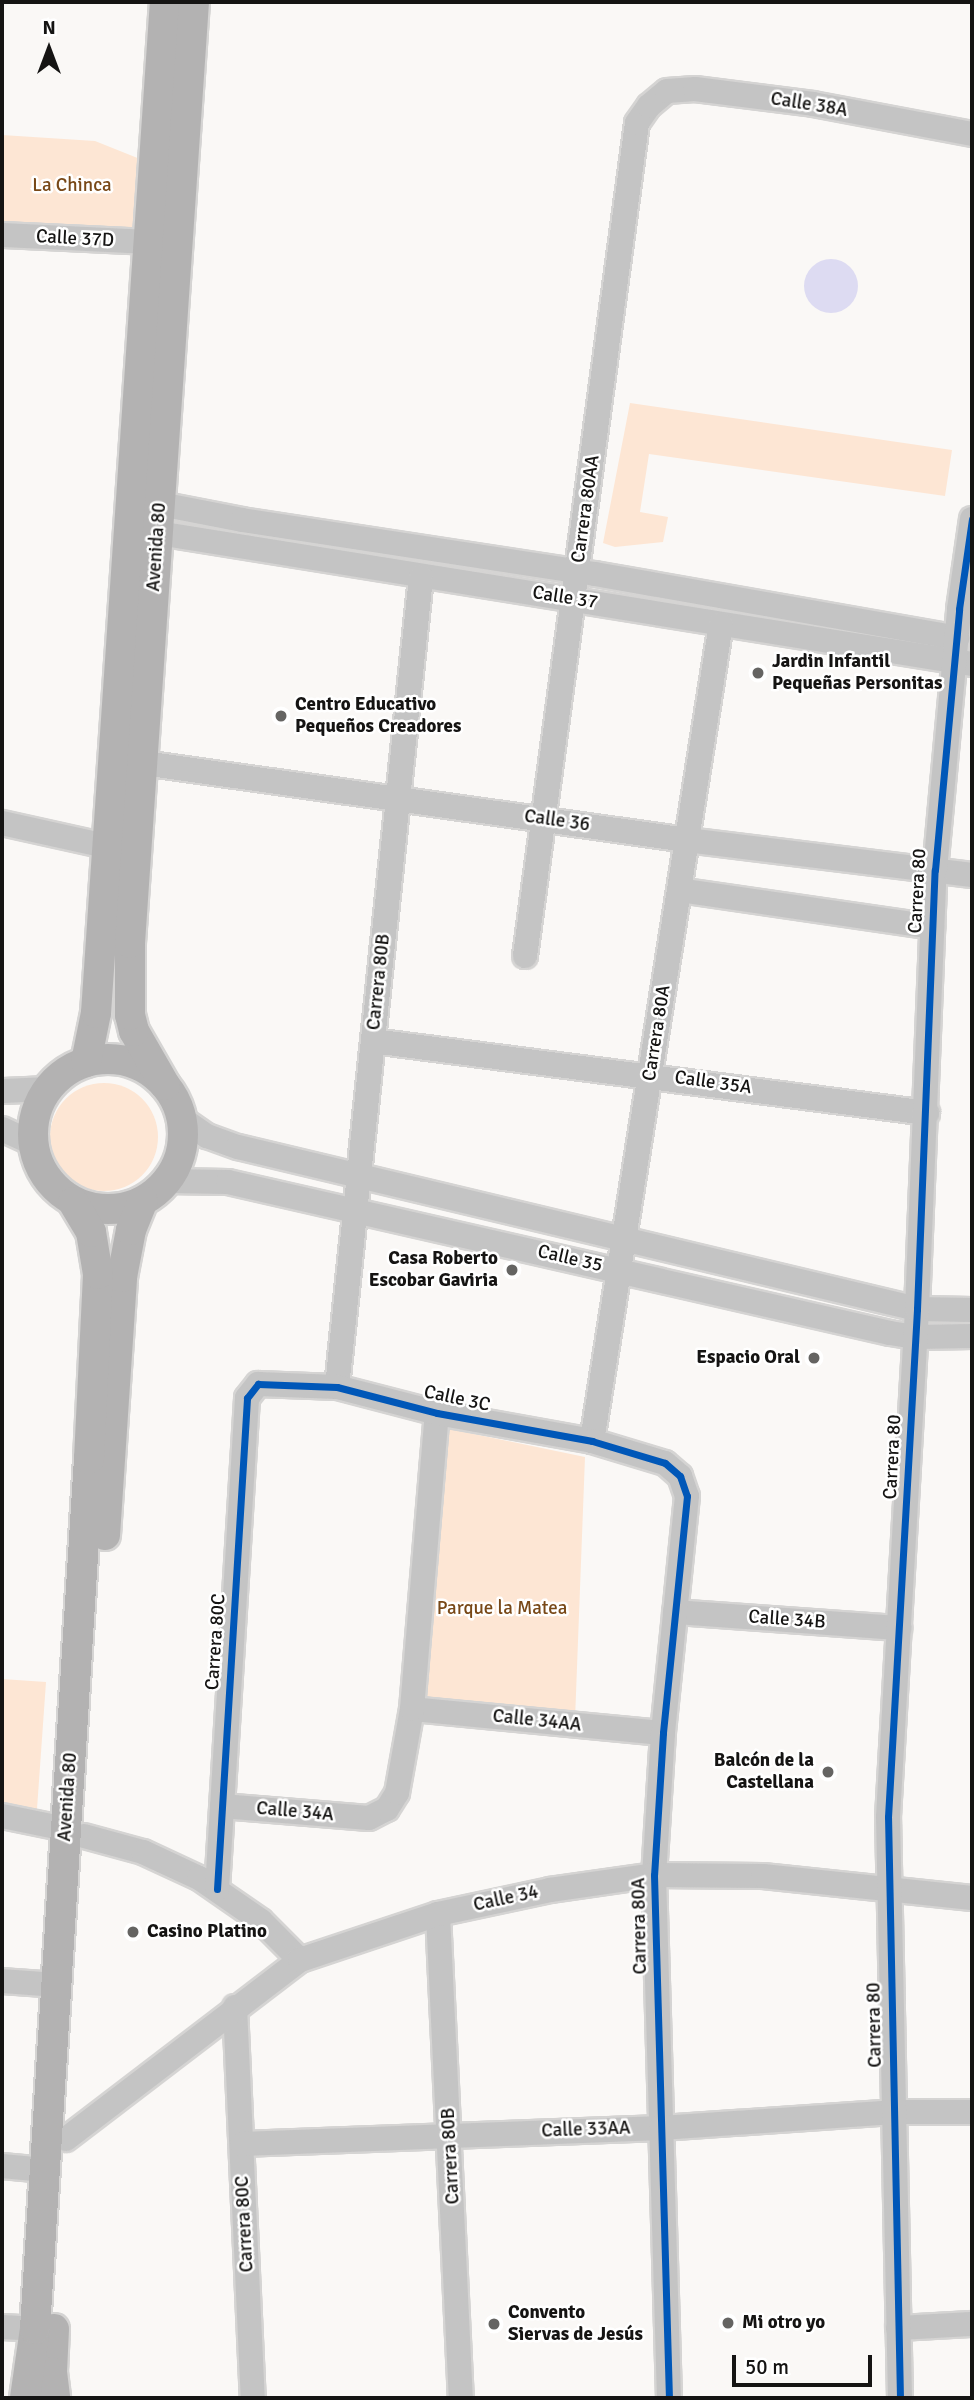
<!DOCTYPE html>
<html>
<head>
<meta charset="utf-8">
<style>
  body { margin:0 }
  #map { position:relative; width:974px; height:2400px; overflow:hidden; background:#faf8f6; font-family:Signika,sans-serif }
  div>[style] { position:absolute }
  .green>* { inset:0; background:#fde6d4 }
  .round { border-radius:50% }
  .water>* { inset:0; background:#dddbf2 }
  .roads { filter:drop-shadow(2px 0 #d5d4d3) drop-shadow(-2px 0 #d5d4d3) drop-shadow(0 2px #d5d4d3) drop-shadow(0 -2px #d5d4d3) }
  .minor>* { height:24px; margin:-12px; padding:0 12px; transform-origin:12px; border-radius:12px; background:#c4c4c4 }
  .major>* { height:30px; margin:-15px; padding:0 15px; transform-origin:15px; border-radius:15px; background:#b3b2b2 }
  .major>.ring { margin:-15px; padding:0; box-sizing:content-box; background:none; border:30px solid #b3b2b2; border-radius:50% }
  .cycleway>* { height:7px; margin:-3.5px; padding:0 3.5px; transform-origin:3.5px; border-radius:3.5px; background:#0057b8 }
  .dots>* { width:19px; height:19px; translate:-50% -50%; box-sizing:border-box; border:4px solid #fff; border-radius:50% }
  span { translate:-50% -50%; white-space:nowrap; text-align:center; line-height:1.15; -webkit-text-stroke:5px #fff; paint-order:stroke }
  .street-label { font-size:19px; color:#151413 }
  .park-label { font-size:19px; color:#784817 }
  .poi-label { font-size:19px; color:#151413; font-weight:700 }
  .left { translate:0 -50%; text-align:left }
  .right { translate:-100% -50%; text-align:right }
  .frame { position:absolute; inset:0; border:4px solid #151413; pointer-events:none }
  .north { position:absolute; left:14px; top:14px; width:70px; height:70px; -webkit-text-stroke:5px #fff; paint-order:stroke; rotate:0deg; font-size:19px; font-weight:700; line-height:28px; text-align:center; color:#151413 }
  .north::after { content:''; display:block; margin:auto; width:24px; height:32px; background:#151413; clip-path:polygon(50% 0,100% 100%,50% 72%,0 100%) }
  .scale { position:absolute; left:732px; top:2355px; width:140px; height:32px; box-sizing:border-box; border:4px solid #151413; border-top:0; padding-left:9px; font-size:21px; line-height:24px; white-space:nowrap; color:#151413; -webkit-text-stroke:5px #fff; paint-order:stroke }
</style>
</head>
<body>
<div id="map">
  <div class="green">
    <div style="clip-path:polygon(2px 135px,95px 141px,140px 159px,138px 234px,2px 229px)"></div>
    <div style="clip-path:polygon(630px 403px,952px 450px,945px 496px,649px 454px,640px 512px,668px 517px,663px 542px,615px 547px,603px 543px)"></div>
    <div class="round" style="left:50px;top:1083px;width:108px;height:108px"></div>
    <div style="clip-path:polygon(440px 1427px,585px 1457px,575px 1720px,417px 1704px)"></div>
    <div style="clip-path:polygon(2px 1679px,46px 1682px,37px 1809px,2px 1805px)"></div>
  </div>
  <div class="water">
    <div class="round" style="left:804px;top:259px;width:54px;height:54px"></div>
  </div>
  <div class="roads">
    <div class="minor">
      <div style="left:2px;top:235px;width:146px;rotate:2.7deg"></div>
      <div style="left:160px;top:504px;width:84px;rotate:11deg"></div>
      <div style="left:242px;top:520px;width:357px;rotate:8.7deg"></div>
      <div style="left:595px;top:574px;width:368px;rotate:10deg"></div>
      <div style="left:158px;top:533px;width:824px;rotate:9.14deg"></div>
      <div style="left:143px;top:763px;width:549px;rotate:8.06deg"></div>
      <div style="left:687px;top:840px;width:287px;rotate:7deg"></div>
      <div style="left:2px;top:823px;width:107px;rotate:12.5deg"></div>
      <div style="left:679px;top:890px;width:256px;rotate:8.3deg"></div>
      <div style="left:525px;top:956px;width:840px;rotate:-82.34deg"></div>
      <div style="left:637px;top:123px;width:21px;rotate:-55deg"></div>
      <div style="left:649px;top:106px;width:23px;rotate:-40deg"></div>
      <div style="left:667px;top:91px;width:28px;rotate:-4deg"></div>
      <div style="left:695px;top:89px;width:119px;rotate:7.2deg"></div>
      <div style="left:813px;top:104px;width:162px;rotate:10.7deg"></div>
      <div style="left:373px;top:1041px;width:559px;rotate:7.4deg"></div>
      <div style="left:2px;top:1091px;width:45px;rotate:-2.5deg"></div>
      <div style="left:181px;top:1118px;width:32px;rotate:35deg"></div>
      <div style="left:207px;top:1136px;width:33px;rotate:20deg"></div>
      <div style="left:238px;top:1147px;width:698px;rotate:13.42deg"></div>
      <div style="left:917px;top:1309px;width:55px;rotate:1deg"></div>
      <div style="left:2px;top:1129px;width:33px;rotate:25deg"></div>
      <div style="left:167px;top:1181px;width:61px;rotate:0.9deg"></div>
      <div style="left:228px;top:1182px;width:679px;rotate:12.85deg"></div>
      <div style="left:890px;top:1333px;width:26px;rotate:9deg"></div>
      <div style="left:916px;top:1337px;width:56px;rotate:-1deg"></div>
      <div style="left:337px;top:1387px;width:814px;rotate:-84.08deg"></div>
      <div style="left:592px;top:1441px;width:827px;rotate:-81.03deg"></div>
      <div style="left:675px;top:1612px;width:225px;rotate:4.1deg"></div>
      <div style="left:412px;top:1709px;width:252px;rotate:5.5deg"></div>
      <div style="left:222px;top:1806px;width:147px;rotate:4.7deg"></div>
      <div style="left:369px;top:1818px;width:20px;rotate:-27deg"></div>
      <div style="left:387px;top:1809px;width:19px;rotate:-58deg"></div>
      <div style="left:397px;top:1793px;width:85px;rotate:-79.9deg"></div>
      <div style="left:412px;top:1709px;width:297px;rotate:-85.2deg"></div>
      <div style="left:2px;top:1816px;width:65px;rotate:11.5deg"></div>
      <div style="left:84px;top:1836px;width:61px;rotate:15.2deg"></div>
      <div style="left:143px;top:1852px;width:62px;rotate:24.9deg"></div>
      <div style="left:199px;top:1878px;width:75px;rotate:34.7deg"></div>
      <div style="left:261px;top:1921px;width:55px;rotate:45deg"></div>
      <div style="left:217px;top:1889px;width:492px;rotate:-86.5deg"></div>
      <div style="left:247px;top:1398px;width:18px;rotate:-52deg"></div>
      <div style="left:258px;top:1384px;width:79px;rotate:2.2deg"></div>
      <div style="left:337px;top:1387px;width:103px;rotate:14.6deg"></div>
      <div style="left:437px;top:1413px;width:158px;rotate:10.2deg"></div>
      <div style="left:592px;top:1441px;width:76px;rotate:16.8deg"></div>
      <div style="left:665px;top:1463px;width:20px;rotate:41deg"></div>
      <div style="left:680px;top:1476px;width:21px;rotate:71deg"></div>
      <div style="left:687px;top:1496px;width:238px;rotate:95.8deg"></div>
      <div style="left:663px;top:1733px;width:142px;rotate:93.6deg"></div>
      <div style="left:654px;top:1875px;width:523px;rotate:88.36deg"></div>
      <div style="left:438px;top:1914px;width:485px;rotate:87.3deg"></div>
      <div style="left:2px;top:1981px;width:54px;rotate:4.2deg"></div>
      <div style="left:235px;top:2007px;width:391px;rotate:87.4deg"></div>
      <div style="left:66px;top:2139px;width:295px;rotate:-37.4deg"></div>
      <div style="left:300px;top:1960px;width:145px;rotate:-18.4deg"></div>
      <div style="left:438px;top:1914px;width:115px;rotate:-12.1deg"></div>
      <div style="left:550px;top:1890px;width:105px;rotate:-8.2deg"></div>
      <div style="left:654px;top:1875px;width:109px;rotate:0.5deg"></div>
      <div style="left:763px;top:1876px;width:210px;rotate:6deg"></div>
      <div style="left:242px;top:2144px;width:419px;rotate:-2.2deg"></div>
      <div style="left:661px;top:2128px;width:233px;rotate:-3.9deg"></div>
      <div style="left:893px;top:2112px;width:79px"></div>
      <div style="left:2px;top:2166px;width:43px;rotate:5.3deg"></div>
      <div style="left:2px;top:2327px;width:33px;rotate:3deg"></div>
      <div style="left:898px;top:2328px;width:74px;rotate:-3.1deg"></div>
      <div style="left:900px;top:2398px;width:581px;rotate:-91.18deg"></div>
      <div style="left:888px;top:1817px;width:509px;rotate:-86.73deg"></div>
      <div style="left:917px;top:1309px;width:439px;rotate:-87.7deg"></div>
      <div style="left:935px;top:870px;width:262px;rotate:-84.7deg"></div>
      <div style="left:959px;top:609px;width:91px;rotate:-81.8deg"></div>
    </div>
    <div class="major">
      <div class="ring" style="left:33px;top:1059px;width:120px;height:120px"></div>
      <div style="left:86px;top:1062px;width:50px;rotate:-78.5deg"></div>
      <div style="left:96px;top:1013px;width:1013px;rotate:-86.1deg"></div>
      <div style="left:165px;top:1085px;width:62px;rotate:-119.9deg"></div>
      <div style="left:134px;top:1031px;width:16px;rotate:-104deg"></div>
      <div style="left:130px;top:1015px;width:72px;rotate:-90deg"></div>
      <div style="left:130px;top:943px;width:943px;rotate:-86.11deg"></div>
      <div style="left:105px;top:1535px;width:259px;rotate:-86.2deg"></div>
      <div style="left:122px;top:1277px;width:48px;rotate:-79.2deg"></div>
      <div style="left:131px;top:1230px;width:31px;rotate:-68deg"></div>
      <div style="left:54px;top:2329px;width:43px;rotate:92.7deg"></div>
      <div style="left:52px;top:2372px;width:26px;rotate:83deg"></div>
      <div style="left:25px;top:2398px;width:70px;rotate:-81.8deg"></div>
      <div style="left:35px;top:2329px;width:872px;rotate:-86.45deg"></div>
      <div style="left:89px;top:1459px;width:185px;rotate:-87.2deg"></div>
      <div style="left:98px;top:1274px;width:43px;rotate:-99.5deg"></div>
      <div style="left:91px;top:1232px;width:35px;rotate:-121deg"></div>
    </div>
  </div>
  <div class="cycleway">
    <div style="left:217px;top:1889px;width:492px;rotate:-86.5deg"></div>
    <div style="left:247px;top:1398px;width:18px;rotate:-52deg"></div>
    <div style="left:258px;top:1384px;width:79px;rotate:2.2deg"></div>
    <div style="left:337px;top:1387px;width:103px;rotate:14.6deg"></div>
    <div style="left:437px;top:1413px;width:158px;rotate:10.2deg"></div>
    <div style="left:592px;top:1441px;width:76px;rotate:16.8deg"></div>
    <div style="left:665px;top:1463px;width:20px;rotate:41deg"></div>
    <div style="left:680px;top:1476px;width:21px;rotate:71deg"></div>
    <div style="left:687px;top:1496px;width:238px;rotate:95.8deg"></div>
    <div style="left:663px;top:1733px;width:142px;rotate:93.6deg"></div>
    <div style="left:654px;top:1875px;width:523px;rotate:88.36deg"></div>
    <div style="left:900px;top:2398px;width:581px;rotate:-91.18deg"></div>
    <div style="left:888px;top:1817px;width:509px;rotate:-86.73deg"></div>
    <div style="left:917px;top:1309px;width:439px;rotate:-87.7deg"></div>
    <div style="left:935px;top:870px;width:262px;rotate:-84.7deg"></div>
    <div style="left:959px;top:609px;width:91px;rotate:-81.8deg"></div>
  </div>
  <div class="dots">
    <div style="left:758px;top:673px;background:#656462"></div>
    <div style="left:281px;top:716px;background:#656462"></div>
    <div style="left:512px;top:1270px;background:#656462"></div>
    <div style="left:814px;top:1358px;background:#656462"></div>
    <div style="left:828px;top:1772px;background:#656462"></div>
    <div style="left:133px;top:1932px;background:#656462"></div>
    <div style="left:728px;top:2323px;background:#656462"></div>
    <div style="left:494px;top:2324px;background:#656462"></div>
  </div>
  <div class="street-label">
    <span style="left:809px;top:105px;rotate:9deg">Calle 38A</span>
    <span style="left:75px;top:239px;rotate:3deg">Calle 37D</span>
    <span style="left:586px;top:509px;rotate:-82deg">Carrera 80AA</span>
    <span style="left:157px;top:547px;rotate:-86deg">Avenida 80</span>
    <span style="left:565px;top:598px;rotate:9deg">Calle 37</span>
    <span style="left:557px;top:821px;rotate:8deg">Calle 36</span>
    <span style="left:918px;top:891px;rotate:-87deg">Carrera 80</span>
    <span style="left:379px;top:982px;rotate:-84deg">Carrera 80B</span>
    <span style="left:657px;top:1033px;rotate:-81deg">Carrera 80A</span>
    <span style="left:713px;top:1083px;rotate:8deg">Calle 35A</span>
    <span style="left:570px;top:1259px;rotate:13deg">Calle 35</span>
    <span style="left:457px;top:1399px;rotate:12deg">Calle 3C</span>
    <span style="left:893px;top:1457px;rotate:-87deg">Carrera 80</span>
    <span style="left:787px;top:1620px;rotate:4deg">Calle 34B</span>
    <span style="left:216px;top:1642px;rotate:-86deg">Carrera 80C</span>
    <span style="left:537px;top:1721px;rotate:6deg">Calle 34AA</span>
    <span style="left:68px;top:1797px;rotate:-86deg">Avenida 80</span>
    <span style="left:295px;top:1812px;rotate:5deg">Calle 34A</span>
    <span style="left:506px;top:1899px;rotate:-12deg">Calle 34</span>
    <span style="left:640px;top:1926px;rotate:-91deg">Carrera 80A</span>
    <span style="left:875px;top:2025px;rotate:-91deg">Carrera 80</span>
    <span style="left:586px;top:2130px;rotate:-2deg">Calle 33AA</span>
    <span style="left:451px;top:2156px;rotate:-93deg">Carrera 80B</span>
    <span style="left:245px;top:2224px;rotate:-93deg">Carrera 80C</span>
  </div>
  <div class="park-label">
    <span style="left:72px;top:186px">La Chinca</span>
    <span style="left:502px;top:1609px">Parque la Matea</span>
  </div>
  <div class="poi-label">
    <span class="left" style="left:772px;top:673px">Jardin Infantil<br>Pequeñas Personitas</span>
    <span class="left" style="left:295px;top:716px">Centro Educativo<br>Pequeños Creadores</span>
    <span class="right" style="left:498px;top:1270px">Casa Roberto<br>Escobar Gaviria</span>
    <span class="right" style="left:800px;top:1358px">Espacio Oral</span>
    <span class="right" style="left:814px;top:1772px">Balcón de la<br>Castellana</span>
    <span class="left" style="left:147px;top:1932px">Casino Platino</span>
    <span class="left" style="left:508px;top:2324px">Convento<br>Siervas de Jesús</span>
    <span class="left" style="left:742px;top:2323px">Mi otro yo</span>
  </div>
  <div class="frame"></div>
  <div class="north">N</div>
  <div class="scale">50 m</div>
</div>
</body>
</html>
